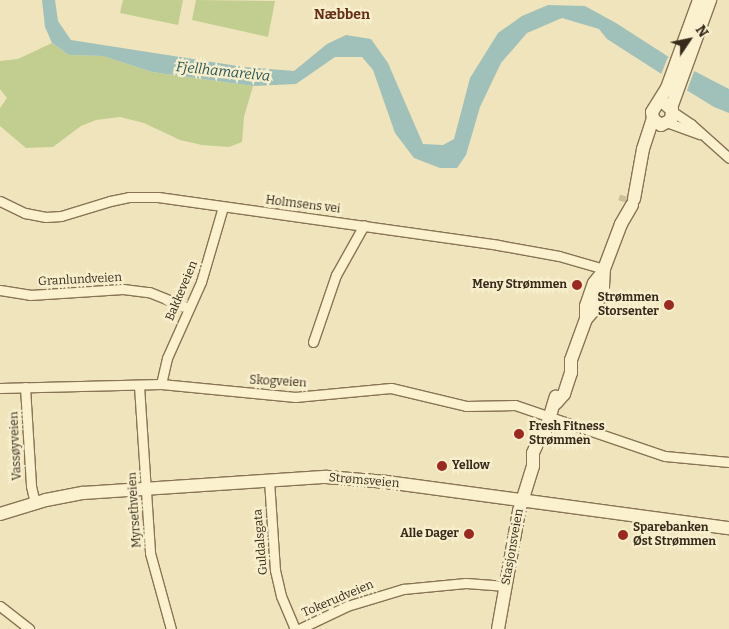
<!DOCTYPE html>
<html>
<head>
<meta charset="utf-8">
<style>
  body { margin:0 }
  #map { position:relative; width:729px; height:629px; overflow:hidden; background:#f0e4bc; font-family:Bitter,serif }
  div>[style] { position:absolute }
  .green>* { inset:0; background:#c2ce90 }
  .water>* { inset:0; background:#a0c1ba }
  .pier>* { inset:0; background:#f0e4bc }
  .secondary-tunnel>* { height:12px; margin-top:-6px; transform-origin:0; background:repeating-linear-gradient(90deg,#cbbf9c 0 12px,transparent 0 18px) }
  .roads { filter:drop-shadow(1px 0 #887455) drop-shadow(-1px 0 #887455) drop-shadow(0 1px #887455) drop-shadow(0 -1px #887455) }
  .minor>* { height:9px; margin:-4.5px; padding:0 4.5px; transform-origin:4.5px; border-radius:4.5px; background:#fbf1cf }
  .secondary>* { height:12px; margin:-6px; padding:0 6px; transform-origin:6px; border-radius:6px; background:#fbf1cf }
  .dots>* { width:14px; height:14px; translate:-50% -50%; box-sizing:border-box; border:2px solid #f7eecc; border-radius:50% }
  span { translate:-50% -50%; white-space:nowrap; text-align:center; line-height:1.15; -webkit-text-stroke:4.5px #f7eecc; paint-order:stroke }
  .street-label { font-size:12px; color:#372a1a }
  .poi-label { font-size:12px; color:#372a1a; font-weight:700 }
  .right { translate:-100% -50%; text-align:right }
  .left { translate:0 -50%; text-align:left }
  .neighbourhood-label { font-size:14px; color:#662d17; font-weight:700 }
  .water-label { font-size:14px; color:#295757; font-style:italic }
  .north { position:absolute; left:664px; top:15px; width:50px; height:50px; -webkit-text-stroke:4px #f7eecc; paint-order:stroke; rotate:56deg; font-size:14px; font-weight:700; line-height:20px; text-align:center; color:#372a1a }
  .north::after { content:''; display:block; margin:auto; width:18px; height:22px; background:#372a1a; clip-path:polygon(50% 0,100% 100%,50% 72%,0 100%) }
</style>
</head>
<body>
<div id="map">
  <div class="green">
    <div style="clip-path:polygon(123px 0,183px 0,178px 25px,120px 13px)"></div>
    <div style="clip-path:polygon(196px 0,275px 1px,268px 37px,192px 20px)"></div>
    <div style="clip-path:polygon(52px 43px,69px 55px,103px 56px,152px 72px,253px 86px,244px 117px,242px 142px,229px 147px,202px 145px,180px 140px,144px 123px,120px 117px,96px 120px,81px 126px,53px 147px,26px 148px,0 126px,0 108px,7px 98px,0 89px,0 61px,18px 59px)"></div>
  </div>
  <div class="water">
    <div style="clip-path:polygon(42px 0,55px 0,58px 21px,71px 40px,244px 67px,294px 71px,327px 44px,346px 35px,371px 39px,388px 63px,423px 144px,443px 145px,454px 139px,470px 78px,498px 33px,522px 16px,548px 5px,585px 6px,616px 23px,675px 61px,729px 89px,729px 113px,714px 107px,688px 91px,607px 39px,599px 29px,562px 18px,527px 33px,501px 63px,480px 107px,466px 155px,457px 168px,440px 168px,414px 158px,395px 133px,373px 70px,362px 57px,335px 57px,296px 84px,253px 86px,152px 72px,103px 56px,69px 55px,52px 43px,45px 27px)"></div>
  </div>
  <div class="pier">
    <div style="clip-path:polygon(668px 57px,695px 69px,686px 93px,660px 77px)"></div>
  </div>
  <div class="secondary-tunnel">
    <div style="left:624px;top:202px;width:6px;rotate:-72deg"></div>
  </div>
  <div class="roads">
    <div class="minor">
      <div style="left:673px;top:112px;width:22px;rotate:34deg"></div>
      <div style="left:691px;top:124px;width:51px;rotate:41.8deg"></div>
      <div style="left:669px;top:123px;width:33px;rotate:20deg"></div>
      <div style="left:0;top:201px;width:28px;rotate:26deg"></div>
      <div style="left:25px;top:213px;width:21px;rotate:11deg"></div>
      <div style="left:46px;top:217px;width:15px;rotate:-4deg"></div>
      <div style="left:61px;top:216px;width:51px;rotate:-17deg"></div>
      <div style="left:110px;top:201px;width:19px;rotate:-12deg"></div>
      <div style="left:129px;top:197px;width:29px"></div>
      <div style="left:158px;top:197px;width:343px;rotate:8deg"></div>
      <div style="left:498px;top:245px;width:62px;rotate:10.2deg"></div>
      <div style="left:559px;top:256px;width:47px;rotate:16.1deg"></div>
      <div style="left:0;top:290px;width:30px;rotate:9deg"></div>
      <div style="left:30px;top:295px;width:93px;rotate:-3.7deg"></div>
      <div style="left:123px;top:289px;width:26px;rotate:7deg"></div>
      <div style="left:149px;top:292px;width:43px;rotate:21.8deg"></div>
      <div style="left:313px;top:342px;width:71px;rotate:-71.1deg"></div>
      <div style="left:336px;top:275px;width:57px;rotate:-60.8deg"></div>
      <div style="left:161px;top:384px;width:27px;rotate:-77deg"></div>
      <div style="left:167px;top:358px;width:83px;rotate:-65.9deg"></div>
      <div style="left:201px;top:282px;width:78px;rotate:-73.7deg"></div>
      <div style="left:139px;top:386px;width:167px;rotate:86.2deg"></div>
      <div style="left:150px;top:553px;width:79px;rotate:74.6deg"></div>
      <div style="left:25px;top:387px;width:99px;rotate:86.5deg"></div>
      <div style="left:31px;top:486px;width:17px;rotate:77deg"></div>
      <div style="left:0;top:388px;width:161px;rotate:-1.4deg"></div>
      <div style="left:161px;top:384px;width:135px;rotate:5.5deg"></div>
      <div style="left:295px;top:397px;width:96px;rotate:-5.4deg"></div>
      <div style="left:391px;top:388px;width:77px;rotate:13.5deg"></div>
      <div style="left:466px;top:406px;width:49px;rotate:-1.2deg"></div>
      <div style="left:515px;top:405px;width:158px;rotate:18.8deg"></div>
      <div style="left:665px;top:456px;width:64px;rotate:5.4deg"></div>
      <div style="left:269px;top:480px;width:90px;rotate:86.2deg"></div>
      <div style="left:275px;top:570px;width:27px;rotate:77deg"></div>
      <div style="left:281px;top:596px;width:36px;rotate:67deg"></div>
      <div style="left:0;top:606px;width:37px;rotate:38deg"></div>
      <div style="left:299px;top:629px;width:53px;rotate:-25.6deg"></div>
      <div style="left:347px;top:606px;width:59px;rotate:-16.9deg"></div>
      <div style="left:403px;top:589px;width:63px;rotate:-5.4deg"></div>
      <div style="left:466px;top:583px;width:40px;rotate:4.3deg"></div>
    </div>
    <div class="secondary">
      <div style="left:671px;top:108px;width:115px;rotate:-70.1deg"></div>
      <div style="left:653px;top:119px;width:10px;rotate:37deg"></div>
      <div style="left:661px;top:125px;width:11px;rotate:-27deg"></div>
      <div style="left:671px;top:120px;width:10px;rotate:-84deg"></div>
      <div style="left:672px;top:110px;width:9px;rotate:-139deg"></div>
      <div style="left:634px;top:199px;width:51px;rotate:-79.8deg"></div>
      <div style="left:643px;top:149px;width:32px;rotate:-72deg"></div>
      <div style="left:653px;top:119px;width:7px;rotate:-98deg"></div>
      <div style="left:652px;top:112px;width:28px;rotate:-58deg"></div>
      <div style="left:667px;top:88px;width:94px;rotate:-70deg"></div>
      <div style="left:586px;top:319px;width:13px;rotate:-48deg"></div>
      <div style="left:595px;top:309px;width:23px;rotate:-70deg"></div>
      <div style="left:603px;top:287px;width:18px;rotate:-87deg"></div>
      <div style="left:604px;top:269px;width:48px;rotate:-69.3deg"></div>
      <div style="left:621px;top:224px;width:22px;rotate:-60deg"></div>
      <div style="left:556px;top:403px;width:12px;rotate:-48deg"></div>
      <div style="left:564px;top:394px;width:22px;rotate:-72deg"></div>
      <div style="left:571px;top:373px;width:13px;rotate:-90deg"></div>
      <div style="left:571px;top:360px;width:44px;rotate:-69.9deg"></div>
      <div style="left:586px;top:319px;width:13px;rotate:-90deg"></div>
      <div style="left:586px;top:306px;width:24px;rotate:-71deg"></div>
      <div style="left:594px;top:283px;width:14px;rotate:-51deg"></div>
      <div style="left:545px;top:440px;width:8px;rotate:-90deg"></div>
      <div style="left:545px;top:432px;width:37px;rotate:-73deg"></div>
      <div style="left:0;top:514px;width:48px;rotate:-16.9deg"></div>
      <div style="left:46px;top:500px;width:38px;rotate:-11deg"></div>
      <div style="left:83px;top:493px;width:244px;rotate:-3.8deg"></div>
      <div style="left:326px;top:477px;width:61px;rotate:4.7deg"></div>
      <div style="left:387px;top:482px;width:345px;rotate:7.7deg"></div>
      <div style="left:498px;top:629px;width:120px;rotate:-79.9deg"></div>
      <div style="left:519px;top:511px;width:47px;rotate:-72.7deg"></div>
      <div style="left:533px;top:466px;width:13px;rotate:-90deg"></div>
      <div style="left:533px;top:453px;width:13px;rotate:-67deg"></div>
      <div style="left:538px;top:441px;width:11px;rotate:-52deg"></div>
    </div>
  </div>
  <div class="dots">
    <div style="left:577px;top:285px;background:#9b2921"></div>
    <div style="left:669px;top:305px;background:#9b2921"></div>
    <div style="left:519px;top:434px;background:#9b2921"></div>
    <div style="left:442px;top:466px;background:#9b2921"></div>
    <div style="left:469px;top:534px;background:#9b2921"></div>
    <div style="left:623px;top:535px;background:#9b2921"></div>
  </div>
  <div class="street-label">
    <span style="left:303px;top:205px;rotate:7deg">Holmsens vei</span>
    <span style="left:80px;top:280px;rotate:-3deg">Granlundveien</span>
    <span style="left:182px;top:291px;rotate:-67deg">Bakkeveien</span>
    <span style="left:278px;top:382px;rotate:3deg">Skogveien</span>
    <span style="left:16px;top:446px;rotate:-93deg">Vassøyveien</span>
    <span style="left:364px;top:481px;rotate:5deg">Strømsveien</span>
    <span style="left:135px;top:510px;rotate:-94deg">Myrsethveien</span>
    <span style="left:261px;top:542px;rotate:-95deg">Guldalsgata</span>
    <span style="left:513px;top:547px;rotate:-80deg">Stasjonsveien</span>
    <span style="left:338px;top:599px;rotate:-23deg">Tokerudveien</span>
  </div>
  <div class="poi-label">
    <span class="right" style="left:567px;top:285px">Meny Strømmen</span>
    <span class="right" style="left:659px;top:305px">Strømmen<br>Storsenter</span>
    <span class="left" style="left:529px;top:434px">Fresh Fitness<br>Strømmen</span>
    <span class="left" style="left:452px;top:466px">Yellow</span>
    <span class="left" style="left:633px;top:535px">Sparebanken<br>Øst Strømmen</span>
    <span class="right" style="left:459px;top:534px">Alle Dager</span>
  </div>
  <div class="neighbourhood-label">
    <span style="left:342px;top:15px">Næbben</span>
  </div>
  <div class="water-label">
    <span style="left:223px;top:72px;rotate:6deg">Fjellhamarelva</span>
  </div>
  <div class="north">N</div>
</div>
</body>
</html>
